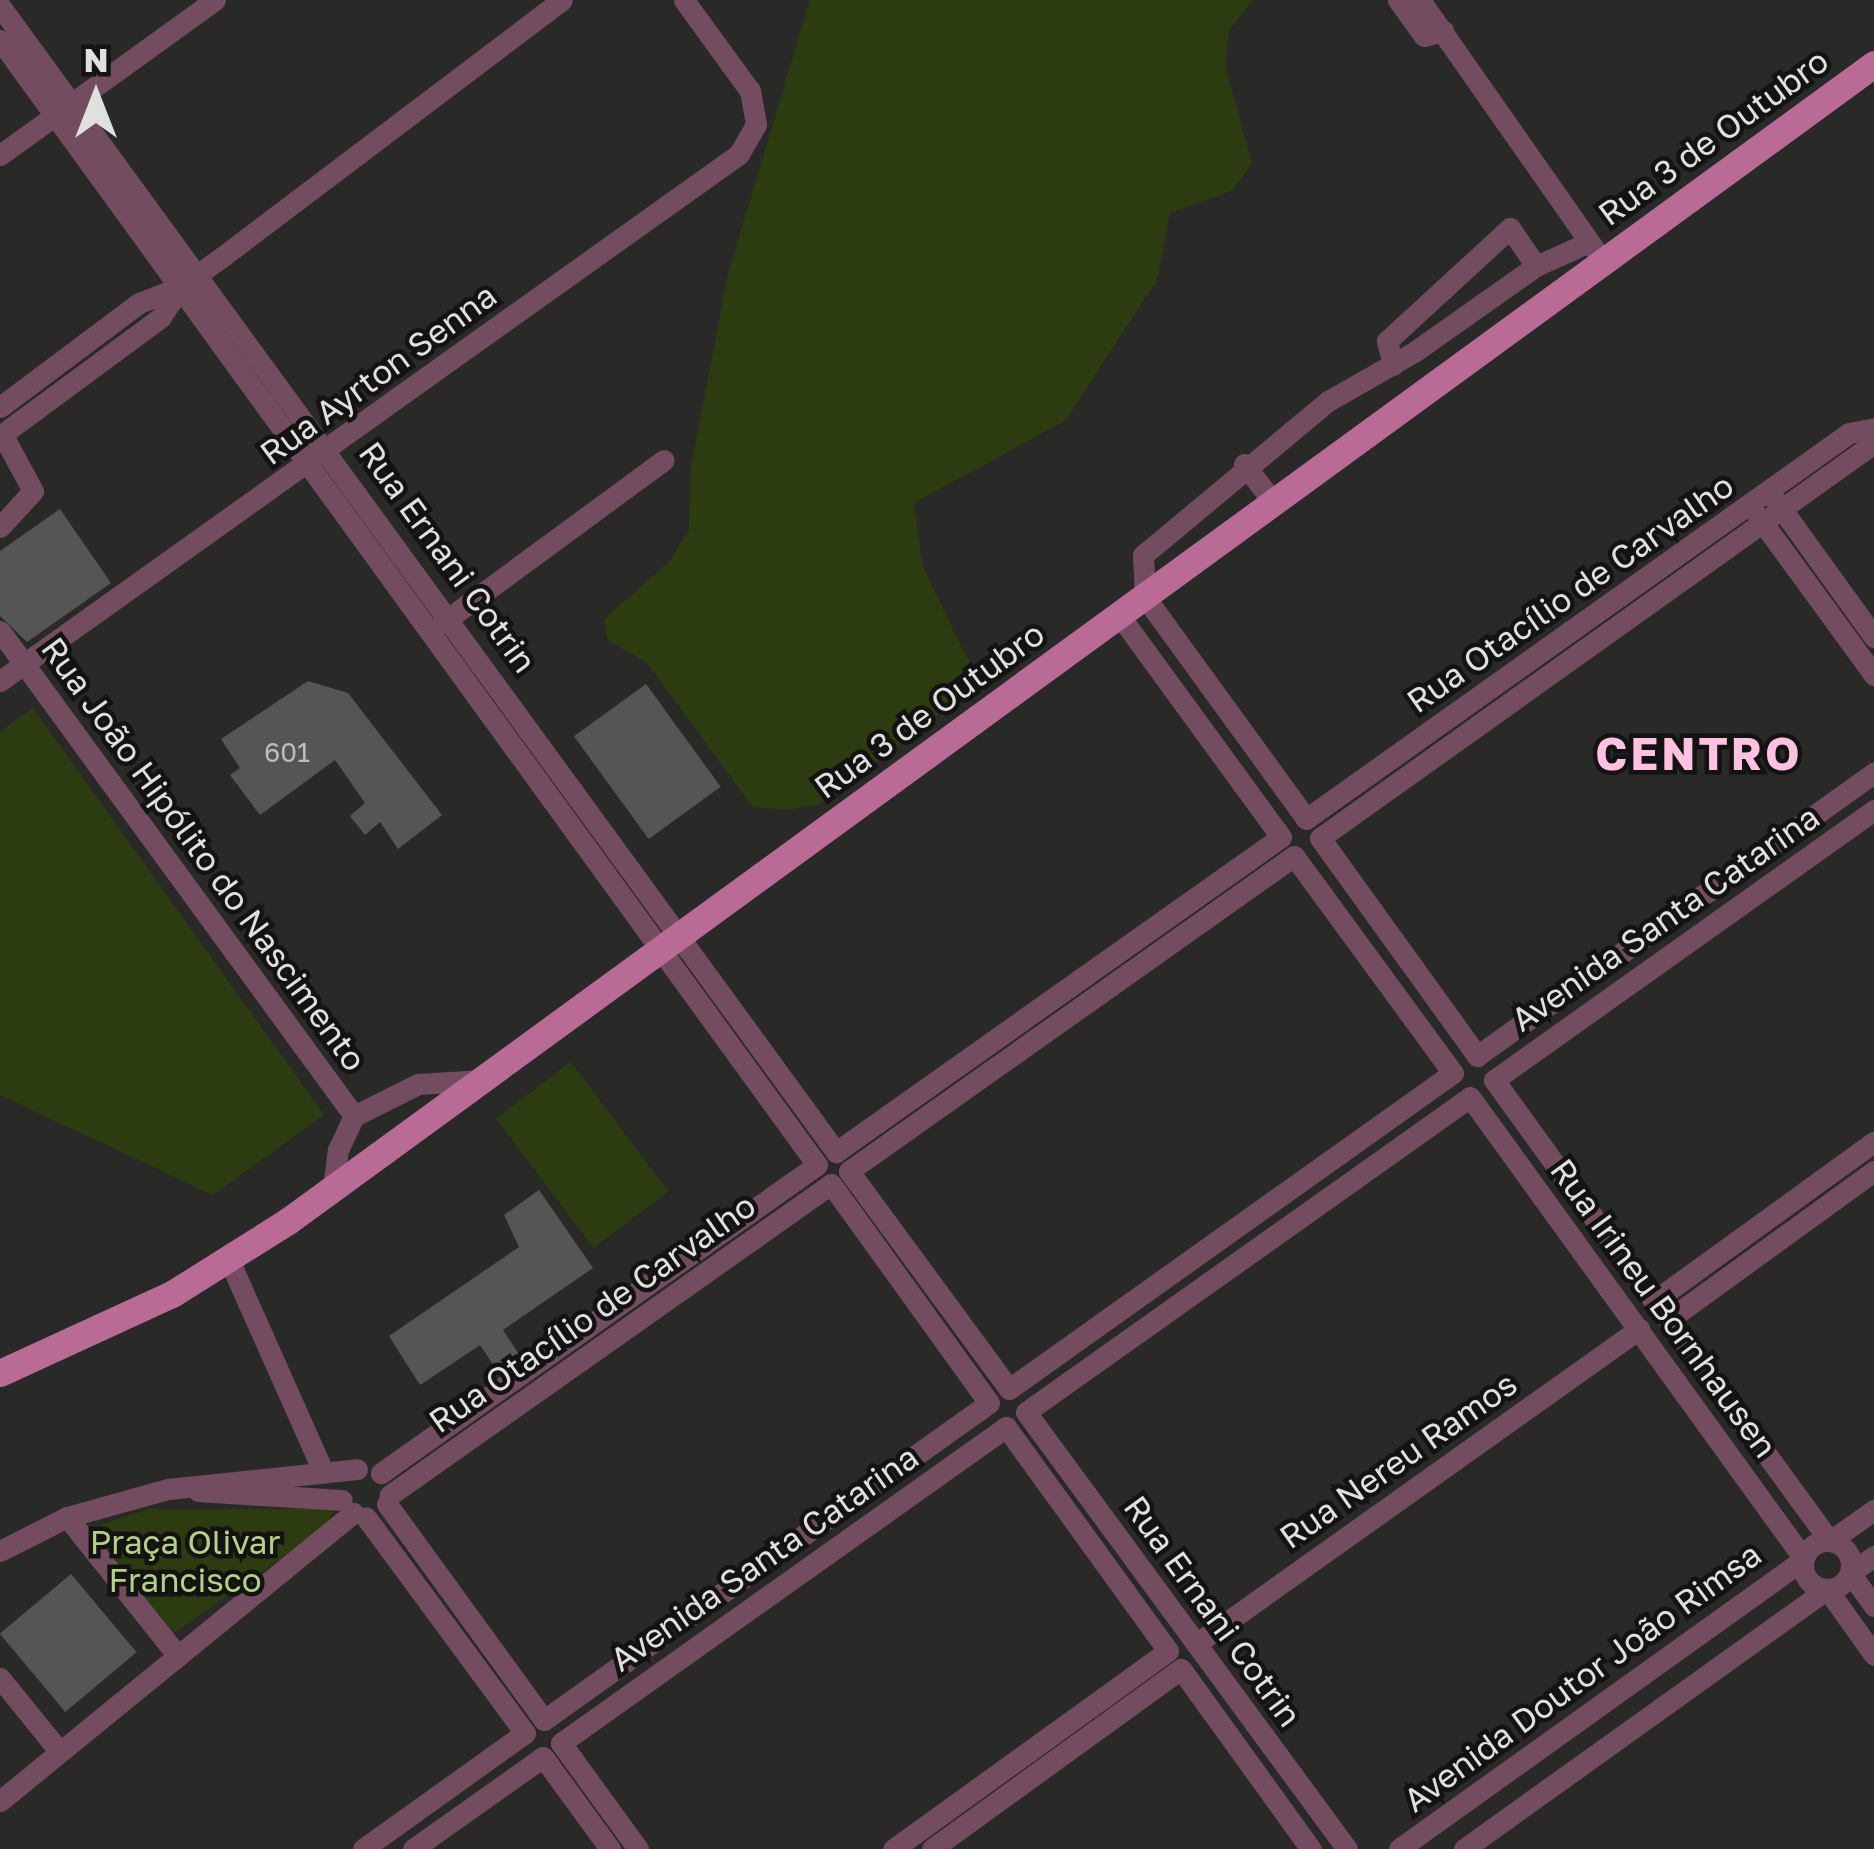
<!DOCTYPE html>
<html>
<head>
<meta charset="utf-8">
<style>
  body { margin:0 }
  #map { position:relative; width:1874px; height:1849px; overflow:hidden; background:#292a28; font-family:"Golos Text",sans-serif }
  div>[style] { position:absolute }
  .green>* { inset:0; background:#2c3c10; transform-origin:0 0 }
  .building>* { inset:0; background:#555653; transform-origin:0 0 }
  .minor>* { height:21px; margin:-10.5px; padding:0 10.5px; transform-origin:10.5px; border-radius:10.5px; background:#734c60 }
  .minor>.ring { margin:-10.5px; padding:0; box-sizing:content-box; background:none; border:21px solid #734c60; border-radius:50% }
  .major>* { height:27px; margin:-13.5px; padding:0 13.5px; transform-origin:13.5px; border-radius:13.5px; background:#b96b96 }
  span { translate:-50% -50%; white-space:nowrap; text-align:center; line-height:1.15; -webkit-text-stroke:9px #121312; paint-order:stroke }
  .number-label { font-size:27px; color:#bdbebc }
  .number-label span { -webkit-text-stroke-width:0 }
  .street-label { font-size:33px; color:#e0e1df }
  .park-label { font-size:33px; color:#b3d188 }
  .district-label { font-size:45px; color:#fec1e0; font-weight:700; letter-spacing:3px }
  .north { position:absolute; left:36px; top:36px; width:120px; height:120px; -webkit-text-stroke:9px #121312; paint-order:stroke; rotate:0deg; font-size:33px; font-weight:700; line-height:48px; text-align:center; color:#e0e1df }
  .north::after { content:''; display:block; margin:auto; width:42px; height:54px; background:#e0e1df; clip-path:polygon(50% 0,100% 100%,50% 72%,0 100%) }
</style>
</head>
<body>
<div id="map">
  <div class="green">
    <div style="clip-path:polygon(810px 0,1253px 0,1229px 30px,1225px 65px,1252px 164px,1232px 191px,1170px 213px,1157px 280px,1065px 421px,914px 503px,923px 568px,972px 668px,966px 694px,819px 804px,787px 810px,753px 807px,647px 663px,608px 640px,604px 619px,670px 561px,689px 530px,691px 467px,728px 274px)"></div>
    <div style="clip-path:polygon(33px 708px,324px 1115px,213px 1195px,0 1095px,0 732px)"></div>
    <div style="left:571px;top:1062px;width:162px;height:94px;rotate:53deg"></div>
    <div style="clip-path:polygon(149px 1509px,311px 1509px,334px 1512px,322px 1530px,174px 1633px,86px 1529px)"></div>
  </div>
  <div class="building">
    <div style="clip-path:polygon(60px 509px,111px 583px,27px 642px,0 616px,0 551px)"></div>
    <div style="clip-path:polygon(308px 681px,348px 693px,442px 815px,398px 849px,380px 822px,365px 835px,350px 816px,365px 803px,335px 760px,260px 815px,230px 775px,240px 768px,221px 739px)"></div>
    <div style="left:646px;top:684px;width:127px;height:89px;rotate:54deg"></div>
    <div style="clip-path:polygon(539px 1190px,593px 1268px,503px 1330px,519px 1354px,496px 1369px,480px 1345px,420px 1385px,389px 1336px,519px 1247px,504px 1215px)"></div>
    <div style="left:71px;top:1574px;width:102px;height:93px;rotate:50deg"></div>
  </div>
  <div class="minor">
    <div style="left:1398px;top:0;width:44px;rotate:54.2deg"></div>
    <div style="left:1424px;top:36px;width:20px;rotate:-15deg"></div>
    <div style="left:1420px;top:0;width:305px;rotate:55deg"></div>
    <div style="left:0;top:6px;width:1419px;rotate:53.89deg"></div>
    <div style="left:836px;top:1152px;width:545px;rotate:-35.29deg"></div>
    <div style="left:1281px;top:837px;width:273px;rotate:-126.1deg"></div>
    <div style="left:0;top:40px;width:1390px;rotate:54.01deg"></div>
    <div style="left:817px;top:1165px;width:534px;rotate:144.76deg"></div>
    <div style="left:0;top:155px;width:265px;rotate:-35.8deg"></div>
    <div style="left:1589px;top:242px;width:58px;rotate:155.6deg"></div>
    <div style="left:1536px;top:266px;width:149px;rotate:144.8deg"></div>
    <div style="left:1414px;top:352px;width:99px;rotate:150.3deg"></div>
    <div style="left:1328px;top:401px;width:241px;rotate:140.2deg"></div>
    <div style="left:1143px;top:555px;width:42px;rotate:87.3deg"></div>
    <div style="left:1145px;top:597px;width:274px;rotate:54deg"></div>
    <div style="left:1306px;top:819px;width:666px;rotate:-35.41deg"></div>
    <div style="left:1849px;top:433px;width:25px;rotate:-11deg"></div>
    <div style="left:1393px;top:365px;width:25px;rotate:-104deg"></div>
    <div style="left:1387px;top:341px;width:167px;rotate:-42.6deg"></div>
    <div style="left:1510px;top:228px;width:46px;rotate:55.6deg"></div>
    <div style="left:0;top:407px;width:174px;rotate:-36.8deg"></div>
    <div style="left:139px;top:303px;width:44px;rotate:-21.3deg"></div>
    <div style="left:180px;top:287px;width:52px;rotate:-35.5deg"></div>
    <div style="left:222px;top:257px;width:426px;rotate:-37.1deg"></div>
    <div style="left:0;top:436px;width:199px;rotate:-36.4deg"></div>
    <div style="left:160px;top:318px;width:36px;rotate:-56deg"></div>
    <div style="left:1874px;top:443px;width:680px;rotate:144.51deg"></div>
    <div style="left:1320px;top:838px;width:269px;rotate:54.2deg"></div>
    <div style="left:1477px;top:1056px;width:488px;rotate:-35.5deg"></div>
    <div style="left:1244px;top:464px;width:49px;rotate:52.4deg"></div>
    <div style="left:1776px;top:501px;width:168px;rotate:54.2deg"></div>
    <div style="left:1758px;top:516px;width:197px;rotate:53.9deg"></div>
    <div style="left:0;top:527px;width:49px;rotate:-47.5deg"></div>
    <div style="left:33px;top:491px;width:65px;rotate:-118.5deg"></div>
    <div style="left:442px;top:623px;width:275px;rotate:-36.3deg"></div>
    <div style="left:0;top:631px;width:600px;rotate:53.87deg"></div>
    <div style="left:0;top:681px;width:908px;rotate:-35.49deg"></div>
    <div style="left:739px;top:154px;width:34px;rotate:-60deg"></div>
    <div style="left:756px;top:124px;width:34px;rotate:-100deg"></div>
    <div style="left:750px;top:91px;width:112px;rotate:-126deg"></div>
    <div style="left:1874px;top:810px;width:466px;rotate:144.6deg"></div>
    <div style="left:1494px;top:1080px;width:273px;rotate:54.1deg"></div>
    <div style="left:1654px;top:1301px;width:271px;rotate:-35.9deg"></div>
    <div style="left:1294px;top:856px;width:269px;rotate:53.8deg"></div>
    <div style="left:1453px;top:1073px;width:545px;rotate:144.56deg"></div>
    <div style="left:1009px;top:1389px;width:270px;rotate:-126.3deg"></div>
    <div style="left:849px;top:1171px;width:545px;rotate:-35.29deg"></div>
    <div style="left:1874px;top:1171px;width:254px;rotate:144.1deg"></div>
    <div style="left:1668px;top:1320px;width:274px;rotate:53.8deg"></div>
    <div style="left:1830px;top:1541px;width:54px;rotate:-35.2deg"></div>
    <div style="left:333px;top:1189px;width:39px;rotate:-83deg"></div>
    <div style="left:338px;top:1150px;width:38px;rotate:-65deg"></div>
    <div style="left:354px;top:1116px;width:72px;rotate:-26.6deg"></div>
    <div style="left:418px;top:1084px;width:64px;rotate:-3.6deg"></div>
    <div style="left:229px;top:1260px;width:229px;rotate:66deg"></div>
    <div style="left:198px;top:1491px;width:144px;rotate:3.6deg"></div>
    <div style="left:387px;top:1504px;width:267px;rotate:54deg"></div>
    <div style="left:544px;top:1720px;width:546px;rotate:-35.46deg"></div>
    <div style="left:989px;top:1403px;width:270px;rotate:-125.8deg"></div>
    <div style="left:831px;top:1184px;width:540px;rotate:144.81deg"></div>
    <div style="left:67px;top:1517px;width:178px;rotate:51.4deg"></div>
    <div class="ring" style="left:1803px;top:1541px;width:27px;height:27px"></div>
    <div style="left:0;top:1551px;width:75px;rotate:-26.9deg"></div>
    <div style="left:67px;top:1517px;width:105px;rotate:-15.5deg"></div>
    <div style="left:168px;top:1489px;width:190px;rotate:-6deg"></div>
    <div style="left:1874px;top:1556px;width:29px;rotate:145deg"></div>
    <div style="left:1850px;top:1573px;width:41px;rotate:54deg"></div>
    <div style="left:1196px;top:1644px;width:544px;rotate:-35.42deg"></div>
    <div style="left:0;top:1678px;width:95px;rotate:51deg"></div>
    <div style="left:0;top:1801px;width:456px;rotate:-39.2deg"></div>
    <div style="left:363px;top:1849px;width:199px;rotate:-35.6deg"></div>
    <div style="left:525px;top:1733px;width:268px;rotate:-126.4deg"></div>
    <div style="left:413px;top:1849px;width:159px;rotate:-35.3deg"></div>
    <div style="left:543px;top:1757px;width:114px;rotate:53.9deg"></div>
    <div style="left:638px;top:1849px;width:131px;rotate:-126deg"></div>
    <div style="left:561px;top:1743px;width:546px;rotate:-35.38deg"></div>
    <div style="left:1006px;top:1427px;width:276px;rotate:54.1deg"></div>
    <div style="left:1168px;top:1651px;width:339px;rotate:144.2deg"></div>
    <div style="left:932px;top:1849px;width:307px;rotate:-35.9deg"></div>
    <div style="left:1181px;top:1669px;width:222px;rotate:54.2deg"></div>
    <div style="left:1347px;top:1849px;width:542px;rotate:-126.3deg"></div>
    <div style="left:1026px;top:1412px;width:544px;rotate:-35.35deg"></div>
    <div style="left:1470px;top:1097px;width:570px;rotate:54.14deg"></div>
    <div style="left:1804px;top:1559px;width:498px;rotate:144.4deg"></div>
    <div style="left:1464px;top:1849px;width:447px;rotate:-35.6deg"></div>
    <div style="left:1827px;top:1589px;width:81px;rotate:54.5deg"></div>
  </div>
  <div class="major">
    <div style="left:0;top:1373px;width:189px;rotate:-24.7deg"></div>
    <div style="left:172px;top:1294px;width:137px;rotate:-32.2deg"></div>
    <div style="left:288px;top:1221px;width:1963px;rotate:-36.11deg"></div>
  </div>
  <div class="number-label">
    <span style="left:287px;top:753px">601</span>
  </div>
  <div class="street-label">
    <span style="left:1713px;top:137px;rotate:-36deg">Rua 3 de Outubro</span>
    <span style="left:378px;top:374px;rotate:-36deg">Rua Ayrton Senna</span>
    <span style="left:448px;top:557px;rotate:54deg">Rua Ernani Cotrin</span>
    <span style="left:1570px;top:593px;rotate:-35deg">Rua Otacílio de Carvalho</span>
    <span style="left:929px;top:710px;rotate:-36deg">Rua 3 de Outubro</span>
    <span style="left:204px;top:854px;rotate:54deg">Rua João Hipólito do Nascimento</span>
    <span style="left:1665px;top:918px;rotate:-35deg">Avenida Santa Catarina</span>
    <span style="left:1664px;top:1308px;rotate:54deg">Rua Irineu Bornhausen</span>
    <span style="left:592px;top:1313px;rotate:-35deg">Rua Otacílio de Carvalho</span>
    <span style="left:1398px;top:1460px;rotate:-35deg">Rua Nereu Ramos</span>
    <span style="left:764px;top:1558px;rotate:-35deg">Avenida Santa Catarina</span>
    <span style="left:1213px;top:1611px;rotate:54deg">Rua Ernani Cotrin</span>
    <span style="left:1582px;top:1677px;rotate:-36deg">Avenida Doutor João Rimsa</span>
  </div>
  <div class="park-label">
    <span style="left:185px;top:1561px">Praça Olivar<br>Francisco</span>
  </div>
  <div class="district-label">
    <span style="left:1699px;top:754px">CENTRO</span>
  </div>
  <div class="north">N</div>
</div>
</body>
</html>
